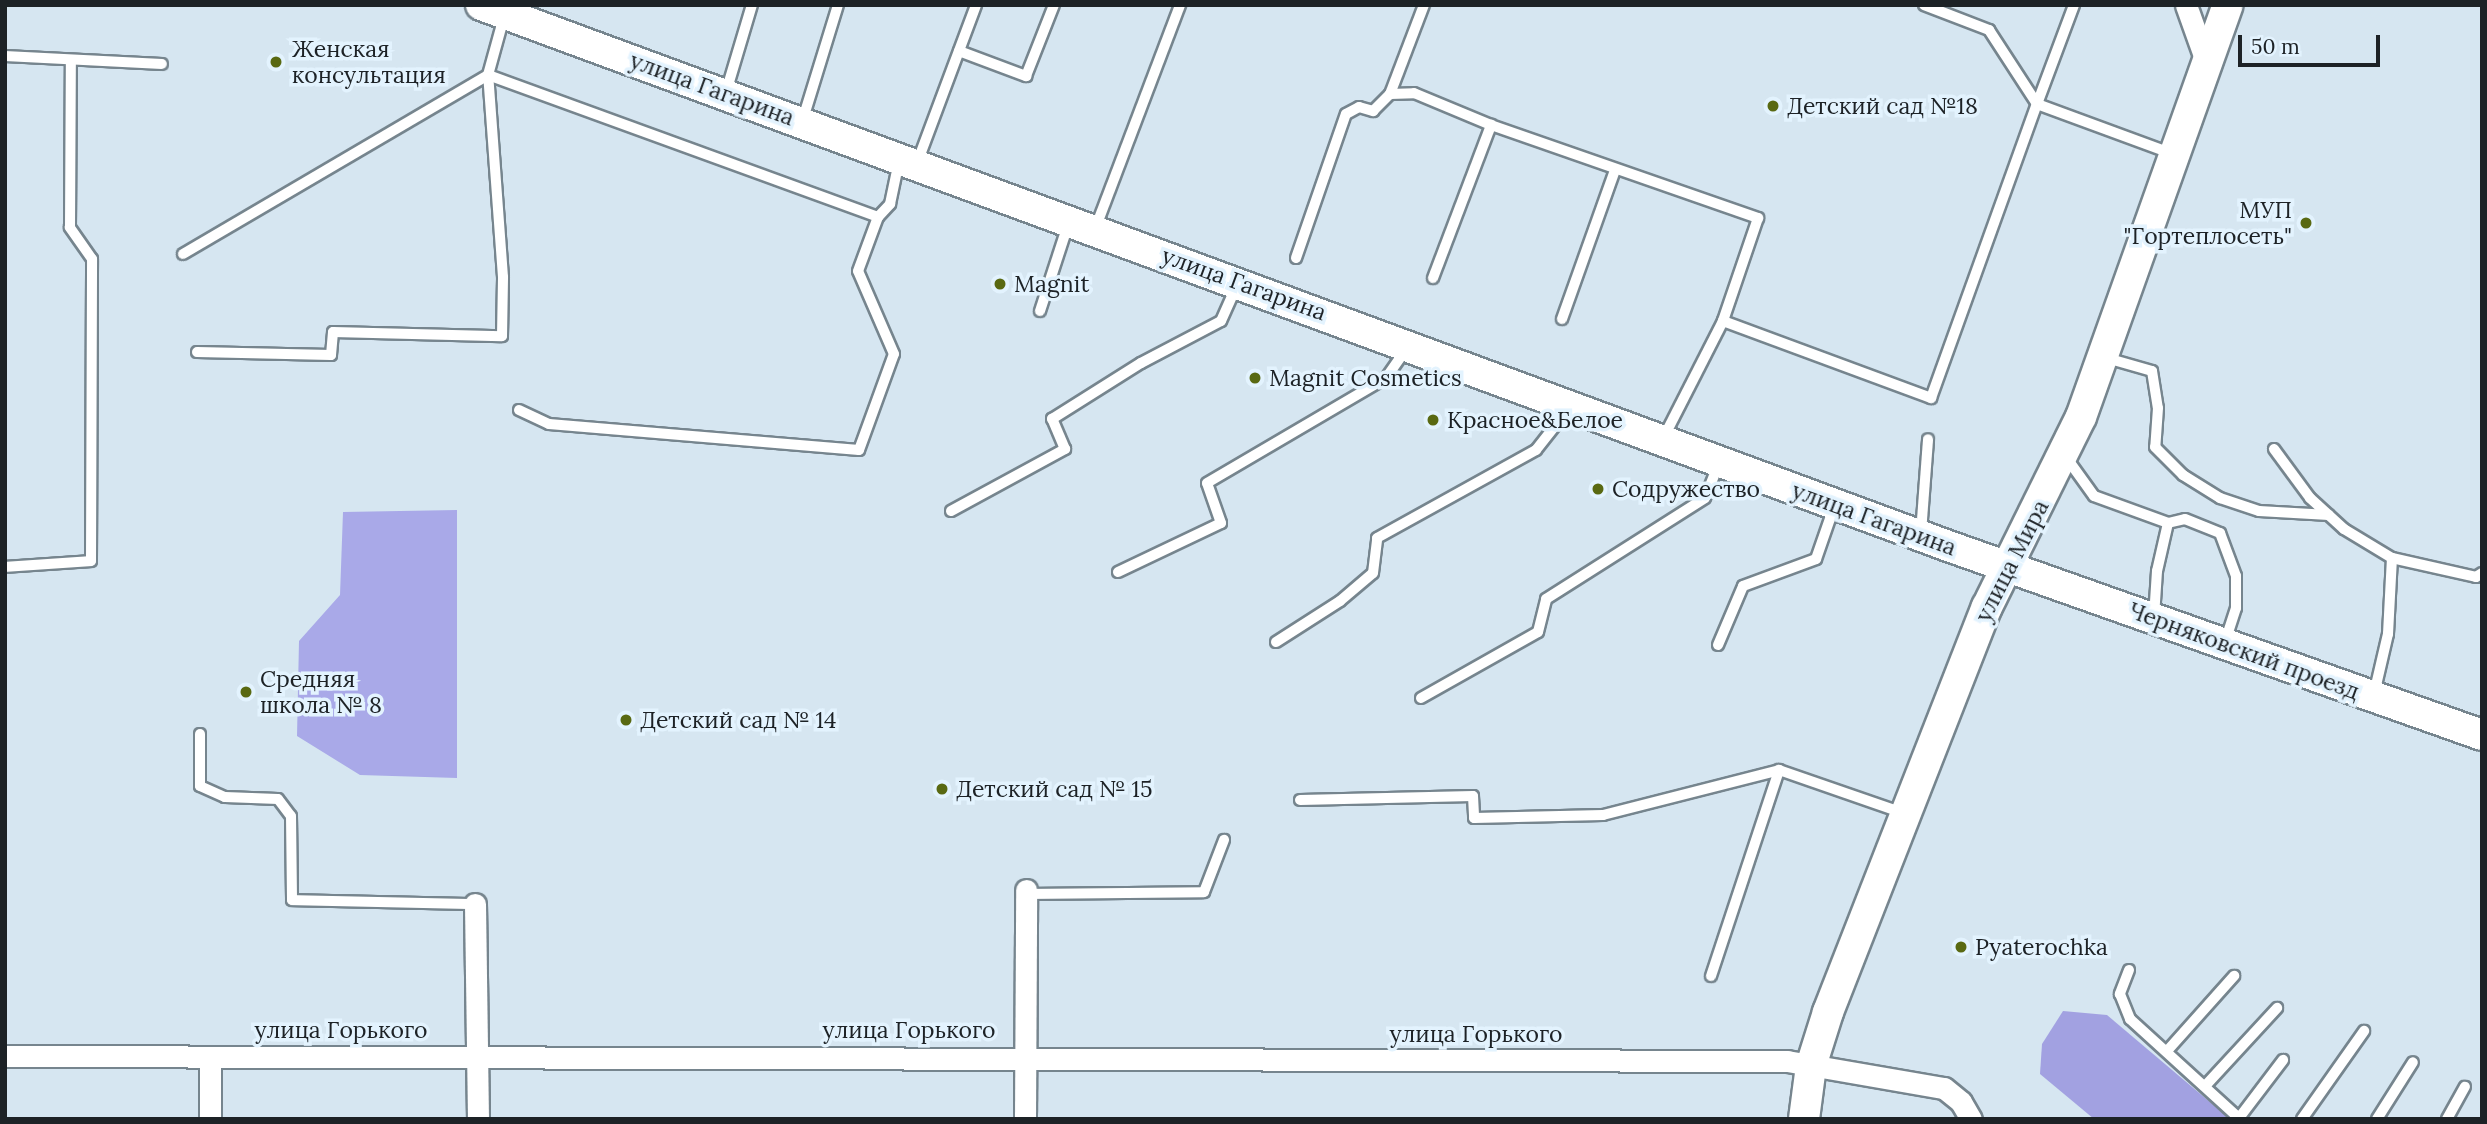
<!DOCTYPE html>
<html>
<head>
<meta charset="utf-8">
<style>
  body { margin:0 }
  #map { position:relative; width:2487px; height:1124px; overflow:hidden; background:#d6e6f1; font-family:Lora,serif }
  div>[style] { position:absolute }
  .green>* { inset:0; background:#a9a9e8 }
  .forest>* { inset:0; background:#a2a1e1 }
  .roads { filter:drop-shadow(2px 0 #76858e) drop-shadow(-2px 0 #76858e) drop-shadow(0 2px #76858e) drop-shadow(0 -2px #76858e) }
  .lane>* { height:10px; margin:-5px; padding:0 5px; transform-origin:5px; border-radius:5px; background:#fff }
  .street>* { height:21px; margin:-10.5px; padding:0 10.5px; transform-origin:10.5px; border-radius:10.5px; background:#fff }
  .secondary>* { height:30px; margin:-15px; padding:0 15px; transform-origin:15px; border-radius:15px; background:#fff }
  .dots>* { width:19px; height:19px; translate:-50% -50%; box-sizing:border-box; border:4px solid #e3f3fe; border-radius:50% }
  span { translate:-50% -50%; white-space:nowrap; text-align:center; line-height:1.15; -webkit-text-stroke:7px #e3f3fe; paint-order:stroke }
  .poi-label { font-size:23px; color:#1d2226 }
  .left { translate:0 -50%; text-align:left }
  .right { translate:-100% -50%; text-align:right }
  .street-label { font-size:23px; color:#1d2226 }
  .frame { position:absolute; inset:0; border:7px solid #1d2226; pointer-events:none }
  .scale { position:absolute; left:2238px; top:35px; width:142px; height:32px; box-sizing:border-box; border:4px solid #1d2226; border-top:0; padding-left:9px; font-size:21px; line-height:24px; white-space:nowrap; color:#1d2226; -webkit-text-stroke:5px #e3f3fe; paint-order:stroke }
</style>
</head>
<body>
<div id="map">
  <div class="green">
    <div style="clip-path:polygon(457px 510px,457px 778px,360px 775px,297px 736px,299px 641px,340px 595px,343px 512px)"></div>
  </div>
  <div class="forest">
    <div style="clip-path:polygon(2063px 1011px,2107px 1015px,2230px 1119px,2094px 1119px,2040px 1074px,2042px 1044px)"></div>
  </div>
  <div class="roads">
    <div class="lane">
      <div style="left:1924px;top:5px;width:70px;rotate:21deg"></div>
      <div style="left:1989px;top:30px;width:88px;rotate:57deg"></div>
      <div style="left:959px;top:51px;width:72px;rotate:20.5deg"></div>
      <div style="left:1026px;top:76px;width:76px;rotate:-68.5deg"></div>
      <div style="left:5px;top:56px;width:157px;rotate:2.9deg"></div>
      <div style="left:726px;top:92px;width:91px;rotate:-73.4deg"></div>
      <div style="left:1390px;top:94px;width:95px;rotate:-69.1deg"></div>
      <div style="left:2037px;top:104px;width:106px;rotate:-69.5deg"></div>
      <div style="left:802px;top:122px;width:122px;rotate:-72.9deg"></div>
      <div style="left:917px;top:163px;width:169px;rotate:-69.5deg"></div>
      <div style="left:1095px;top:229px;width:240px;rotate:-69.2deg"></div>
      <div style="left:183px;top:254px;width:354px;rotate:-30.4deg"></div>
      <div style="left:488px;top:75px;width:60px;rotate:-74.6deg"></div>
      <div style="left:1296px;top:258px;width:152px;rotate:-70.9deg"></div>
      <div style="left:1346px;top:114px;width:15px;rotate:-28deg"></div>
      <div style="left:1359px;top:107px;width:15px;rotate:16deg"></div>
      <div style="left:1373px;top:111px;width:24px;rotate:-45deg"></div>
      <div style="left:1390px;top:94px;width:24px;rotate:-2deg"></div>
      <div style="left:1414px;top:93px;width:83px;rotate:22.6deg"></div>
      <div style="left:1491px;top:125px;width:283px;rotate:19.2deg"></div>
      <div style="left:1758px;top:218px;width:109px;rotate:108.8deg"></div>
      <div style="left:1723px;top:321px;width:130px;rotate:117deg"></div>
      <div style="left:1433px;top:278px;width:164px;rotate:-69.2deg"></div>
      <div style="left:1040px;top:311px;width:94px;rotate:-72deg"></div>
      <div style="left:1562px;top:319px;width:158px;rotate:-70.4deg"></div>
      <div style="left:1723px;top:321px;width:222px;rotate:20.3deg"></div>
      <div style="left:1931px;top:398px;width:313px;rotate:-70.2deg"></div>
      <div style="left:2037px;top:104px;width:145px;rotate:20.2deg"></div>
      <div style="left:197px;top:352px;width:134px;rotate:1.3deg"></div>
      <div style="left:331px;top:355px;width:23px;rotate:-85deg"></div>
      <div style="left:333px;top:332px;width:169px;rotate:1.4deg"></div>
      <div style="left:502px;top:336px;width:59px;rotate:-89deg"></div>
      <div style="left:503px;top:277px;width:203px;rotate:-94.2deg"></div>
      <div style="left:488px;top:75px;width:415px;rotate:20deg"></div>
      <div style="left:2103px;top:357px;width:51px;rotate:15.9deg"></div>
      <div style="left:2152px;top:371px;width:37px;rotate:81deg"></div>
      <div style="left:2158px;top:408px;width:39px;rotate:94deg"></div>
      <div style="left:2155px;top:447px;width:40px;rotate:45deg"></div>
      <div style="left:2183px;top:475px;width:44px;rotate:31.9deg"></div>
      <div style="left:2220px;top:498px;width:41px;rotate:18.4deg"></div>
      <div style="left:2259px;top:511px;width:70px;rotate:3.3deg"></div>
      <div style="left:519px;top:410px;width:33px;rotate:25deg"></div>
      <div style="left:549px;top:424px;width:311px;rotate:4.8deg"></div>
      <div style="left:859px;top:450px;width:102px;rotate:-70deg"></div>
      <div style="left:894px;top:354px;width:90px;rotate:-113.4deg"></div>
      <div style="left:858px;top:271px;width:58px;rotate:-69.7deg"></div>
      <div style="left:878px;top:217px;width:18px;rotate:-47deg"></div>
      <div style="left:890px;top:204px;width:44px;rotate:-78.2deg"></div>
      <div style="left:2274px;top:449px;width:61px;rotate:53.7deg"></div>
      <div style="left:2310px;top:498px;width:46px;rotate:42.4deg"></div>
      <div style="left:2344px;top:529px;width:56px;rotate:31.1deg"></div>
      <div style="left:2066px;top:457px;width:48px;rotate:54.3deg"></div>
      <div style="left:2094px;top:496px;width:79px;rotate:20deg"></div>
      <div style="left:2168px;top:523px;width:49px;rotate:102.9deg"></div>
      <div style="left:2157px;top:571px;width:47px;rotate:93.7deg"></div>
      <div style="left:951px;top:511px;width:130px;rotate:-28.5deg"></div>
      <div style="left:1065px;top:449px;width:33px;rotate:-113deg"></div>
      <div style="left:1052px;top:419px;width:105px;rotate:-32.2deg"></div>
      <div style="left:1141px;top:363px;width:90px;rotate:-27.7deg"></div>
      <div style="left:1221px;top:321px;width:39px;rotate:-66deg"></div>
      <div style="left:2168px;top:523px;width:17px;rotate:-13deg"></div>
      <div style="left:2185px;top:519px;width:38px;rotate:22deg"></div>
      <div style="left:2220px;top:533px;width:46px;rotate:69.6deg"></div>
      <div style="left:2236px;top:576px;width:32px;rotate:90deg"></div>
      <div style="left:2236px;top:608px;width:35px;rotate:108deg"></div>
      <div style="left:1921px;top:533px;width:94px;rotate:-85.7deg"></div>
      <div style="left:5px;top:567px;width:86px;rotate:-4deg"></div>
      <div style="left:91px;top:561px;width:302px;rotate:-89.8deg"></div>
      <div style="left:92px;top:259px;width:39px;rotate:-125deg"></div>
      <div style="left:70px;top:227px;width:167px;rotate:-89.7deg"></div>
      <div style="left:1118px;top:572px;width:114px;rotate:-25.4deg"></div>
      <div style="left:1221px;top:523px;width:42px;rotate:-109.3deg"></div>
      <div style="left:1207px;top:483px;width:208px;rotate:-30.4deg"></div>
      <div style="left:1386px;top:378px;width:37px;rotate:-55deg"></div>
      <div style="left:1276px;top:642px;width:76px;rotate:-32.6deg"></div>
      <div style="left:1340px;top:601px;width:43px;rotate:-40.3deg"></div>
      <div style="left:1373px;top:573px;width:35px;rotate:-83deg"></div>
      <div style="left:1377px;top:538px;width:182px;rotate:-29deg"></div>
      <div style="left:1536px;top:450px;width:53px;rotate:-51.8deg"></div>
      <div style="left:1718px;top:645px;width:64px;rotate:-67deg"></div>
      <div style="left:1743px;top:586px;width:78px;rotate:-20.3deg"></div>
      <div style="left:1816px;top:559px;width:55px;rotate:-70.9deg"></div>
      <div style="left:2374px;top:694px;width:62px;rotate:-76.9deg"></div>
      <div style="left:2388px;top:634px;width:76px;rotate:-87deg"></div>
      <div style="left:2392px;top:558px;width:86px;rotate:12.7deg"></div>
      <div style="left:2476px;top:577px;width:7px;rotate:-34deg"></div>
      <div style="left:1421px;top:698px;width:134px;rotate:-29.4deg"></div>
      <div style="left:1538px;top:632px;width:34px;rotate:-76deg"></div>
      <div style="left:1546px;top:599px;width:188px;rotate:-32.4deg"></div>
      <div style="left:1705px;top:498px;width:37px;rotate:-68deg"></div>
      <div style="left:200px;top:734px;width:52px;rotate:90deg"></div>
      <div style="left:200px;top:786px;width:27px;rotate:24deg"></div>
      <div style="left:225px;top:797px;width:53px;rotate:2.2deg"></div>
      <div style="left:278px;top:799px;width:21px;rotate:53deg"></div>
      <div style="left:291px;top:816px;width:84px;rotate:89.3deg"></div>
      <div style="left:292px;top:900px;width:183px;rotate:1.3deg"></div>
      <div style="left:1300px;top:800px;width:173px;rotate:-1.3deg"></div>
      <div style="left:1473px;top:796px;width:22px;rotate:87deg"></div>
      <div style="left:1474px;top:818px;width:129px;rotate:-1.3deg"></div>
      <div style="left:1603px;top:815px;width:182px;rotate:-14.3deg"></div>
      <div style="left:1025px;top:894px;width:179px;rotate:-0.6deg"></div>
      <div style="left:1204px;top:892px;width:56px;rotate:-69deg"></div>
      <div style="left:2129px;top:970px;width:26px;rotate:111deg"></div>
      <div style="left:2120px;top:994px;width:27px;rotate:68deg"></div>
      <div style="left:2130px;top:1019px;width:149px;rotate:42.3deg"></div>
      <div style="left:1711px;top:976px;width:217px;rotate:-71.7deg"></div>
      <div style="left:1779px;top:770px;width:131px;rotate:19.1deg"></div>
      <div style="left:2167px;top:1051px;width:101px;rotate:-48.2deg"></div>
      <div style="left:2206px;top:1085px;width:105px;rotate:-47.3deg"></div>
      <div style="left:2239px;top:1118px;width:73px;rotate:-52.8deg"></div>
      <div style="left:2302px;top:1119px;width:108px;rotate:-54.8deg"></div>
      <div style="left:2377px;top:1119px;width:67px;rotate:-57.7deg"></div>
      <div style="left:2447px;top:1119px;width:37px;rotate:-61deg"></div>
    </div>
    <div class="street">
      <div style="left:2186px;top:5px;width:63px;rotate:70.4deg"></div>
      <div style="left:475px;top:904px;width:215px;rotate:89.2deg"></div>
      <div style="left:5px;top:1056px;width:1782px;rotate:0.16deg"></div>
      <div style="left:1787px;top:1061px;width:159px;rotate:9.8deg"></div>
      <div style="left:1944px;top:1088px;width:22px;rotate:39deg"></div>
      <div style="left:1961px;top:1102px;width:20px;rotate:60deg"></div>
      <div style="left:210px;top:1119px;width:62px;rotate:-90deg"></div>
      <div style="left:1025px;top:1119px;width:229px;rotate:-89.7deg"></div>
    </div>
    <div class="secondary">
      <div style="left:481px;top:5px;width:1570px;rotate:20.24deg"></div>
      <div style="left:1954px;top:548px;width:560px;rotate:19.5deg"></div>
      <div style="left:1804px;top:1119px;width:53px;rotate:-82.5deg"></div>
      <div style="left:1811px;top:1066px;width:57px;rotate:-72.5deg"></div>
      <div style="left:1828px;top:1012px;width:435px;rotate:-68.6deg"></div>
      <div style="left:1987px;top:607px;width:212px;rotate:-63.7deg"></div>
      <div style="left:2081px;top:417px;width:437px;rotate:-70.4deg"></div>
    </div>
  </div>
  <div class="dots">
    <div style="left:276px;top:62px;background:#596912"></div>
    <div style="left:1773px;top:106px;background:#596912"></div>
    <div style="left:2306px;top:223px;background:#596912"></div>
    <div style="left:1000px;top:284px;background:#596912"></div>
    <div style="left:1255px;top:378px;background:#596912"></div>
    <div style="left:1433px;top:420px;background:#596912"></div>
    <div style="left:1598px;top:489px;background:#596912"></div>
    <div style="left:246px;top:692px;background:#596912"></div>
    <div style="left:626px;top:720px;background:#596912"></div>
    <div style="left:942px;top:789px;background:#596912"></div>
    <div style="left:1961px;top:947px;background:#596912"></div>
  </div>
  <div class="poi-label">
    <span class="left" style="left:292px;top:62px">Женская<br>консультация</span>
    <span class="left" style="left:1787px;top:106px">Детский сад №18</span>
    <span class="right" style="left:2292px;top:223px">МУП<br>"Гортеплосеть"</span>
    <span class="left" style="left:1014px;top:284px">Magnit</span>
    <span class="left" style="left:1269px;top:378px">Magnit Cosmetics</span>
    <span class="left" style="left:1447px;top:420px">Красное&amp;Белое</span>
    <span class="left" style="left:1612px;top:489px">Содружество</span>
    <span class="left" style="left:260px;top:692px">Cредняя<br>школа № 8</span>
    <span class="left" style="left:640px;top:720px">Детский сад № 14</span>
    <span class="left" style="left:956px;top:789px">Детский сад № 15</span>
    <span class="left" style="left:1975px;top:947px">Pyaterochka</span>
  </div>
  <div class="street-label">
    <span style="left:712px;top:89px;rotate:20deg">улица Гагарина</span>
    <span style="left:1244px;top:284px;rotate:20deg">улица Гагарина</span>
    <span style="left:1874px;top:519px;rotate:20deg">улица Гагарина</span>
    <span style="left:2012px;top:561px;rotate:-63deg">улица Мира</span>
    <span style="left:2244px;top:651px;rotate:20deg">Черняковский проезд</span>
    <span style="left:341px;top:1030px">улица Горького</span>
    <span style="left:909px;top:1030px">улица Горького</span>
    <span style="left:1476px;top:1034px">улица Горького</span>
  </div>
  <div class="frame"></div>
  <div class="scale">50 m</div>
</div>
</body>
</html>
